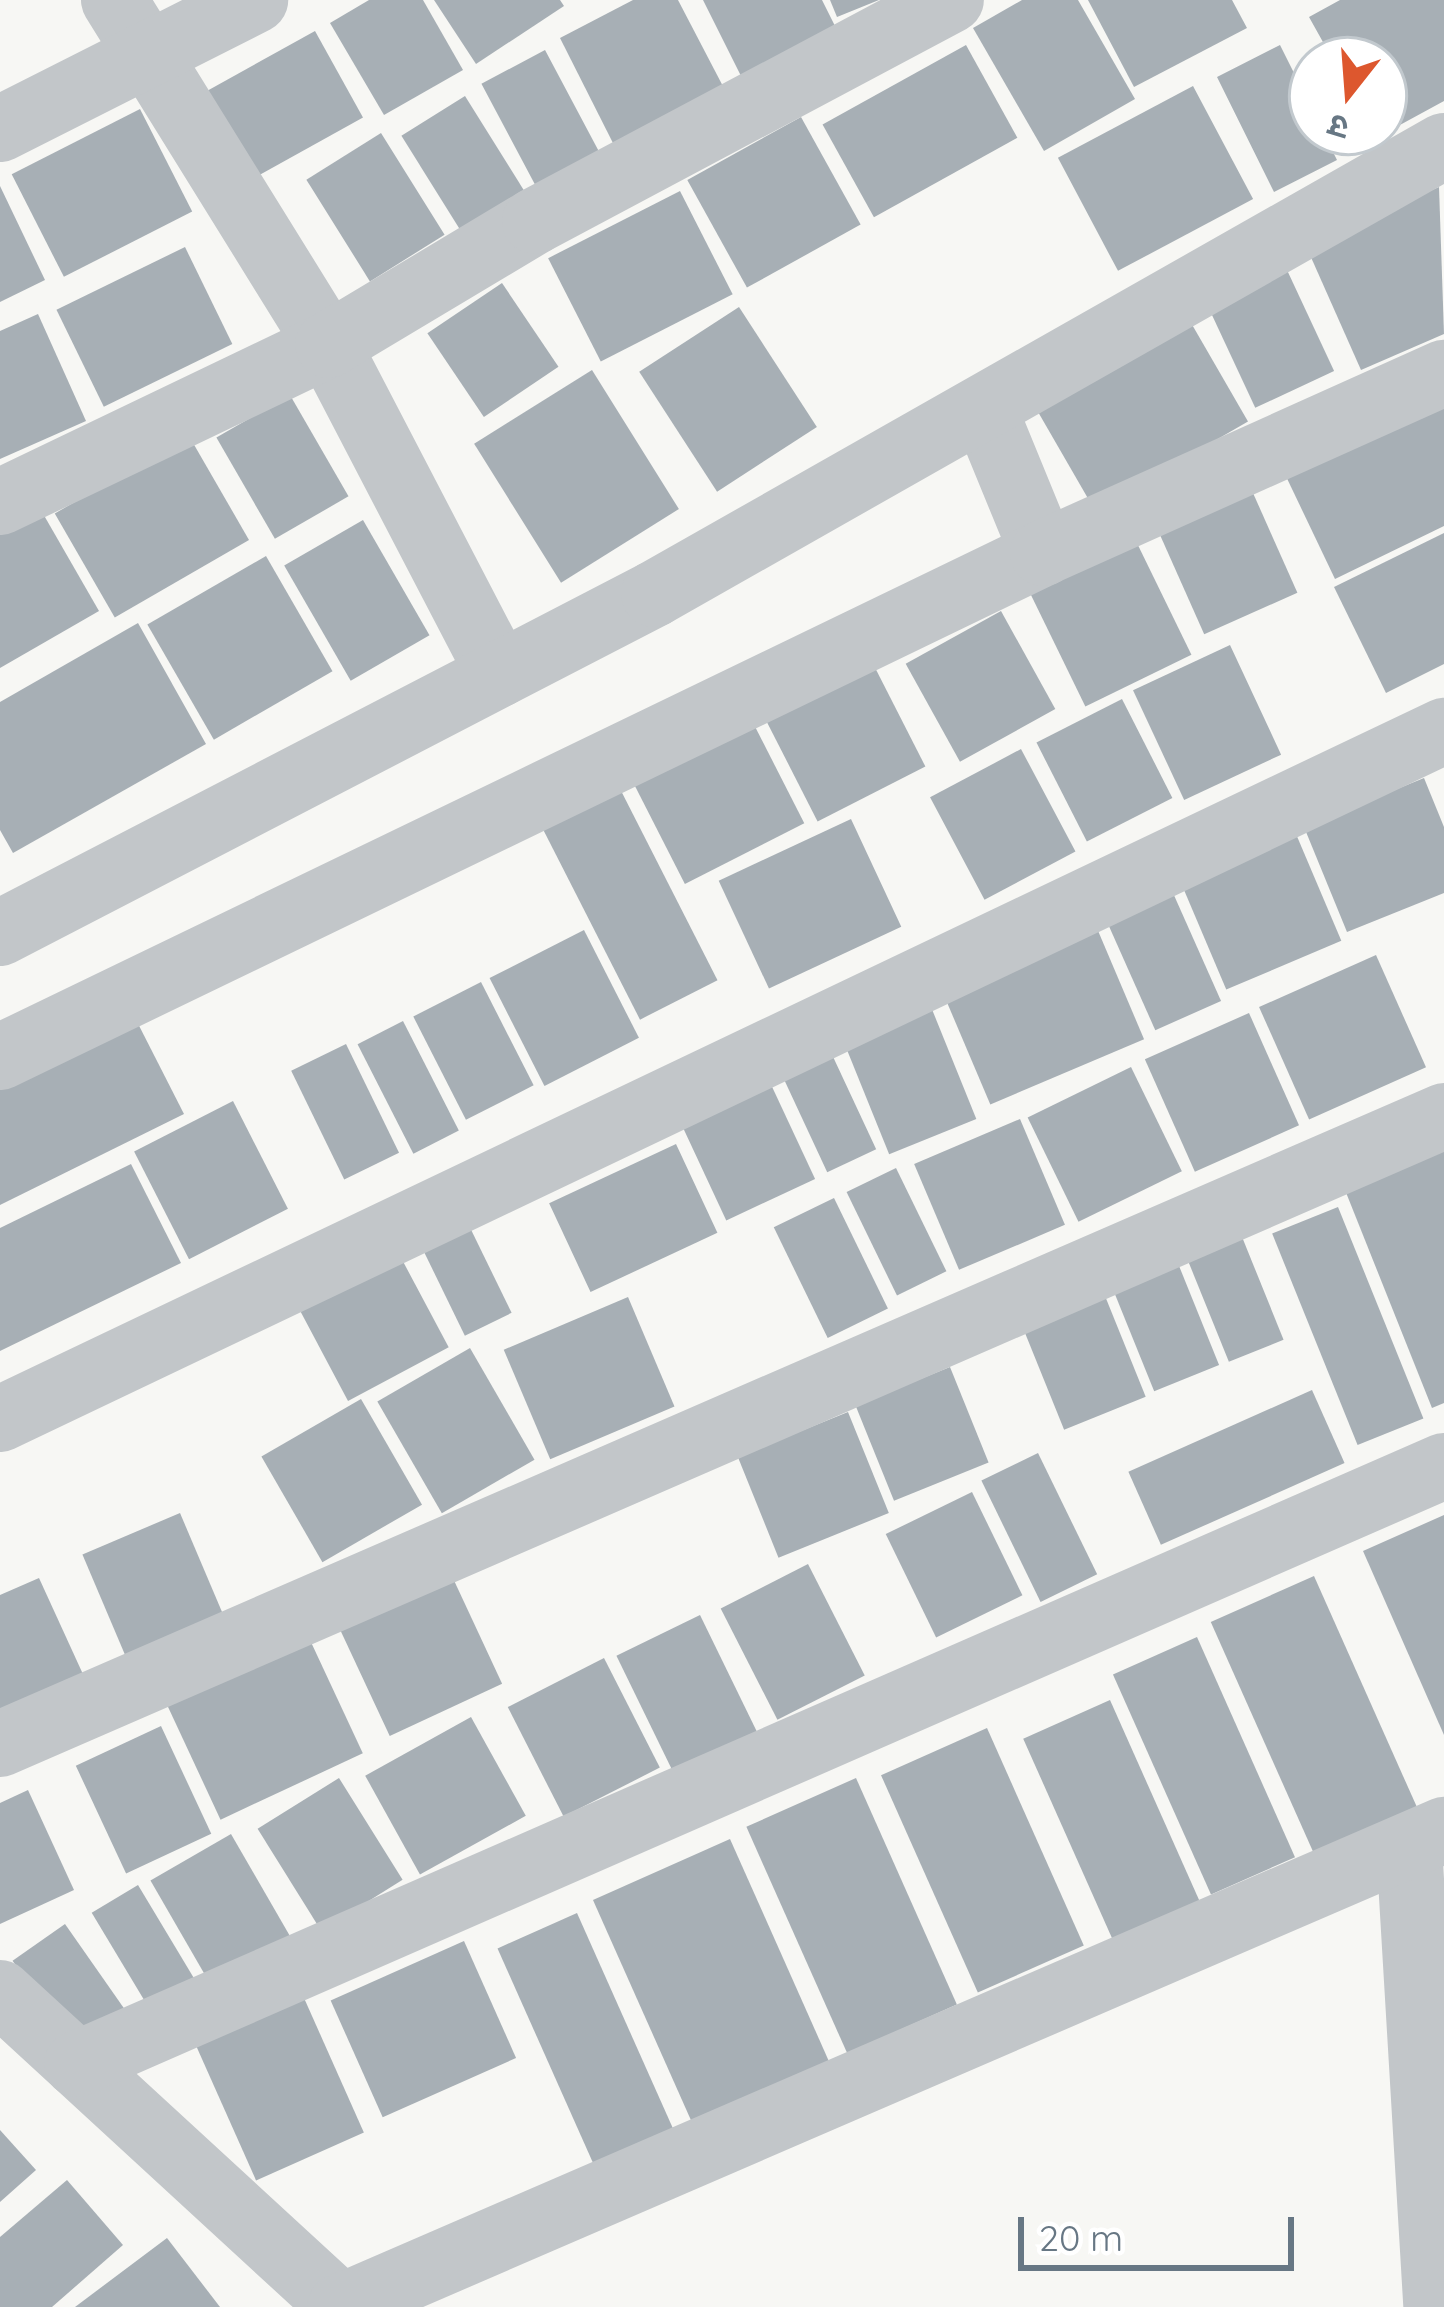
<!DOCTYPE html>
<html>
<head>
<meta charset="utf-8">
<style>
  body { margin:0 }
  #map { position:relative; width:1444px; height:2307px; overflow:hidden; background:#f7f7f4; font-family:Quicksand,"Noto Sans Devanagari",sans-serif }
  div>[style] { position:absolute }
  .building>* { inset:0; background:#a7afb5; transform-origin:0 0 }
  .minor>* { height:66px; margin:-33px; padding:0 33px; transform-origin:33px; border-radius:33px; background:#c2c6c9 }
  span { translate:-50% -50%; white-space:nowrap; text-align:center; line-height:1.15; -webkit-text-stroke:12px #fff; paint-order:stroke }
  .north { position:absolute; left:1288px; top:36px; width:120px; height:120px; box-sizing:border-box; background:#fff; border:3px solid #c2c9ce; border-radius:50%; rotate:197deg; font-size:33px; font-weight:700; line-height:48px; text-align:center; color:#677784 }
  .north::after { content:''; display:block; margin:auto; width:42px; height:54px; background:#dd572e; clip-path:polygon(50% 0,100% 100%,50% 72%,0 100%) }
  .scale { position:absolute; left:1018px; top:2217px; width:276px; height:54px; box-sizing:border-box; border:6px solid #677784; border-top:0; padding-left:15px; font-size:36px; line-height:42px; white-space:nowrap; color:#677784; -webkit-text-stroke:9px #fff; paint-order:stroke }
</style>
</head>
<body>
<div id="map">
  <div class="building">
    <div style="clip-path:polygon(369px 0,423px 0,463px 70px,384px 115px,330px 23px)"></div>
    <div style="clip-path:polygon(434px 0,560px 0,564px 6px,476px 64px)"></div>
    <div style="clip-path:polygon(633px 0,678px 0,727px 94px,617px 151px,560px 38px)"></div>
    <div style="clip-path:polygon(703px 0,822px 0,839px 34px,743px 80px)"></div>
    <div style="clip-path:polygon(830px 0,879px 0,837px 17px)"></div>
    <div style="clip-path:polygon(1022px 0,1078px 0,1135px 99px,1044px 151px,973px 28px)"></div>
    <div style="clip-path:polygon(1088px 0,1232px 0,1247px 28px,1134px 87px)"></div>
    <div style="clip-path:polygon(1340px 0,1444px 0,1444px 101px,1376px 138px,1384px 132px,1384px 60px,1333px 60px,1309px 17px)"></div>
    <div style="left:315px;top:31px;width:99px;height:138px;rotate:61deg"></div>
    <div style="left:966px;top:45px;width:106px;height:164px;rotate:61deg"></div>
    <div style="clip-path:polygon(1280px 45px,1312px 109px,1312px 132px,1323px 132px,1337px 160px,1274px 192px,1217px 77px)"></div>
    <div style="left:545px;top:50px;width:118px;height:72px;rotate:62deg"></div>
    <div style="left:1193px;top:86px;width:128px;height:153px;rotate:62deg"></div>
    <div style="left:465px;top:96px;width:114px;height:75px;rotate:58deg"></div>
    <div style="left:140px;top:109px;width:115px;height:144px;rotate:63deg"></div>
    <div style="left:801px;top:117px;width:123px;height:130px;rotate:61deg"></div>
    <div style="left:381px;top:133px;width:120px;height:88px;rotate:58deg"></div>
    <div style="clip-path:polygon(0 186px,45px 280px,0 302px)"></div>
    <div style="clip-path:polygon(1439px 187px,1444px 334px,1361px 370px,1306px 246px)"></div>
    <div style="left:680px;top:191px;width:116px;height:148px;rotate:63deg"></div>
    <div style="left:185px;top:247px;width:108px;height:143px;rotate:64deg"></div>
    <div style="left:1280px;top:255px;width:128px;height:87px;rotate:65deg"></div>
    <div style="left:502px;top:283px;width:101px;height:90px;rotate:56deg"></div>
    <div style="left:739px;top:307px;width:143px;height:119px;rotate:57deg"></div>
    <div style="left:1183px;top:309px;width:130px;height:177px;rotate:60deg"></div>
    <div style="clip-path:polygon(38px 314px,86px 421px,0 459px,0 331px)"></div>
    <div style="left:592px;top:370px;width:164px;height:139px;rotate:58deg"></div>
    <div style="clip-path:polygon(1444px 391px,1444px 526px,1335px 579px,1282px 468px)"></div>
    <div style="left:290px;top:395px;width:117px;height:85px;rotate:60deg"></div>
    <div style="left:189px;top:436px;width:120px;height:155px;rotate:60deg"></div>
    <div style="left:1249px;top:484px;width:119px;height:102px;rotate:66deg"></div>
    <div style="clip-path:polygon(34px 498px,99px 611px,0 668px,0 518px)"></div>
    <div style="left:363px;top:520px;width:133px;height:91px;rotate:60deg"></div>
    <div style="clip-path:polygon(1444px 533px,1444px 664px,1386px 693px,1334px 587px)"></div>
    <div style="left:1134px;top:537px;width:131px;height:118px;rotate:64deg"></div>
    <div style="left:266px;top:556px;width:133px;height:137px;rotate:60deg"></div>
    <div style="left:1001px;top:611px;width:112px;height:109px;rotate:61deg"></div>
    <div style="clip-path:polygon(138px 623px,206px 744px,13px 853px,0 830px,0 702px)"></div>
    <div style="left:1230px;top:645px;width:121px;height:107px;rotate:65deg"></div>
    <div style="left:865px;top:648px;width:133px;height:121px;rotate:63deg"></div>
    <div style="left:1122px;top:699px;width:111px;height:96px;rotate:63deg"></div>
    <div style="left:743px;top:703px;width:135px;height:134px;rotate:63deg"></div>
    <div style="left:1021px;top:749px;width:116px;height:103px;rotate:62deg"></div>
    <div style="left:614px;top:777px;width:228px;height:87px;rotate:63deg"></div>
    <div style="clip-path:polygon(1424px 778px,1444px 827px,1444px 893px,1347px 932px,1304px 827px)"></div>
    <div style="left:851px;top:819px;width:119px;height:146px;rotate:65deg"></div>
    <div style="left:1296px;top:834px;width:116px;height:125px;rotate:67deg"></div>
    <div style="left:1169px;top:884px;width:128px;height:72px;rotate:66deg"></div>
    <div style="left:1096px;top:926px;width:123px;height:167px;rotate:67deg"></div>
    <div style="left:584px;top:930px;width:121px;height:106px;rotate:63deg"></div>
    <div style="left:1376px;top:955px;width:123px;height:128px;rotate:66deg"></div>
    <div style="left:481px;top:982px;width:116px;height:76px;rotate:63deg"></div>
    <div style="left:925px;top:992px;width:137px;height:94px;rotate:68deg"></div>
    <div style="clip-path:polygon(128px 1004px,184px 1114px,0 1205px,0 1069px)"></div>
    <div style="left:1249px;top:1013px;width:123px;height:114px;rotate:66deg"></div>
    <div style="left:403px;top:1021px;width:123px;height:51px;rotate:63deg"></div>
    <div style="left:346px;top:1044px;width:121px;height:61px;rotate:64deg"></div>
    <div style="left:828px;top:1046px;width:114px;height:54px;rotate:65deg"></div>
    <div style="left:761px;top:1063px;width:128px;height:98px;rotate:65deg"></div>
    <div style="left:1131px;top:1067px;width:116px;height:115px;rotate:64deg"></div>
    <div style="left:233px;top:1101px;width:121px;height:111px;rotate:63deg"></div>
    <div style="left:1020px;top:1119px;width:115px;height:115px;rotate:67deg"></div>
    <div style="left:676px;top:1144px;width:98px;height:140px;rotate:65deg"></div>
    <div style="clip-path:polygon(1444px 1151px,1444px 1403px,1432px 1408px,1345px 1190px)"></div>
    <div style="clip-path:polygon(131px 1164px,181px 1263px,0 1351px,0 1228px)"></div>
    <div style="left:896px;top:1168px;width:115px;height:55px;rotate:64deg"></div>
    <div style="left:834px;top:1198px;width:123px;height:67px;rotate:64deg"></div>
    <div style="left:459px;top:1205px;width:120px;height:52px;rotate:64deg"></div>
    <div style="left:1338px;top:1207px;width:228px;height:71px;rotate:68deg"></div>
    <div style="left:1236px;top:1222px;width:127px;height:59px;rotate:68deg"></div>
    <div style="left:390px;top:1237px;width:125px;height:114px;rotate:62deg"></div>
    <div style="left:1173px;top:1251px;width:123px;height:70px;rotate:68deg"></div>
    <div style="left:1103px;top:1291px;width:114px;height:88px;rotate:68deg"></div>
    <div style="left:628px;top:1297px;width:119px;height:135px;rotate:67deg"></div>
    <div style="left:470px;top:1348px;width:129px;height:107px;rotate:60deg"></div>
    <div style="left:950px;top:1367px;width:103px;height:102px;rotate:68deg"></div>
    <div style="left:1312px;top:1390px;width:80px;height:201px;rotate:66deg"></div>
    <div style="left:361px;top:1399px;width:122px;height:115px;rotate:60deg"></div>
    <div style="left:848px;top:1412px;width:109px;height:119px;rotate:68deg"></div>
    <div style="left:1038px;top:1453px;width:135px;height:63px;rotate:64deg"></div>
    <div style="left:972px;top:1492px;width:115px;height:96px;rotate:64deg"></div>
    <div style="left:180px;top:1513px;width:113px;height:106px;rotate:67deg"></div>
    <div style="clip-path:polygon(1444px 1515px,1444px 1735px,1363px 1551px)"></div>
    <div style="left:808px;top:1564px;width:125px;height:98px;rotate:63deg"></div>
    <div style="left:451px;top:1574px;width:121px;height:124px;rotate:65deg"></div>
    <div style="left:1314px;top:1576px;width:256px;height:113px;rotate:66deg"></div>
    <div style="clip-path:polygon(39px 1578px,87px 1683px,0 1721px,0 1595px)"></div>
    <div style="left:700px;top:1615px;width:131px;height:93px;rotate:64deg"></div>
    <div style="left:1197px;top:1637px;width:241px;height:92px;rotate:66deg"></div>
    <div style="left:310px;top:1640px;width:125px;height:157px;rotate:65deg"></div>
    <div style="left:604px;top:1658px;width:123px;height:108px;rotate:63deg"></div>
    <div style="left:1110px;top:1700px;width:222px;height:95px;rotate:66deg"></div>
    <div style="left:471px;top:1717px;width:113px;height:121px;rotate:61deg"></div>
    <div style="left:161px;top:1726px;width:119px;height:94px;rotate:65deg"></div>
    <div style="left:987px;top:1728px;width:238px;height:116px;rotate:66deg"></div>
    <div style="left:339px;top:1778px;width:120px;height:96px;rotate:58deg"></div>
    <div style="left:856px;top:1778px;width:248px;height:120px;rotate:66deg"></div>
    <div style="clip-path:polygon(28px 1790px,74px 1890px,0 1924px,0 1803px)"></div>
    <div style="left:231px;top:1834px;width:121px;height:93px;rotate:60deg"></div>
    <div style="left:730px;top:1839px;width:250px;height:150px;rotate:66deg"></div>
    <div style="left:138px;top:1885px;width:116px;height:54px;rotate:59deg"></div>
    <div style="left:577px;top:1913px;width:236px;height:87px;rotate:66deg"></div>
    <div style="left:65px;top:1924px;width:118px;height:64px;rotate:55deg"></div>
    <div style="left:464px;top:1941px;width:128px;height:146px;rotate:66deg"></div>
    <div style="left:300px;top:1989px;width:157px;height:118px;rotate:66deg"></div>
    <div style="clip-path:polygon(0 2130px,36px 2170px,0 2202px)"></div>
    <div style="clip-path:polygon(67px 2180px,123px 2245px,52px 2307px,0 2307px,0 2237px)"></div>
    <div style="clip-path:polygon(167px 2238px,220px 2307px,75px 2307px)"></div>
  </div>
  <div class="minor">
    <div style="left:114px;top:0;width:406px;rotate:58.2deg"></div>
    <div style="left:328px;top:345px;width:371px;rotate:62.5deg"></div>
    <div style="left:0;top:129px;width:286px;rotate:-26.8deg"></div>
    <div style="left:984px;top:409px;width:156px;rotate:67.7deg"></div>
    <div style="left:0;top:502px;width:364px;rotate:-25.6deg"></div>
    <div style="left:328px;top:345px;width:241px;rotate:-30.9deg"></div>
    <div style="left:535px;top:221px;width:471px;rotate:-28deg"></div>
    <div style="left:0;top:933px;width:737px;rotate:-27.4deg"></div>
    <div style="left:654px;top:594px;width:908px;rotate:-29.56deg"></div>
    <div style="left:0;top:1057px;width:1158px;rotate:-25.79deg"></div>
    <div style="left:1043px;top:553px;width:440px;rotate:-24.2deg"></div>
    <div style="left:0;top:1419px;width:1600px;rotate:-25.48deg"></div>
    <div style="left:0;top:1744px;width:1575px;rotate:-23.5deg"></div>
    <div style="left:1409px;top:1846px;width:462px;rotate:86.6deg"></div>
    <div style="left:0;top:1993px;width:464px;rotate:42.6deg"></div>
    <div style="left:77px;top:2064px;width:1492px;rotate:-23.63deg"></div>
    <div style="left:340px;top:2307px;width:1203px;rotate:-23.37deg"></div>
  </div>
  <div class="north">उ</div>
  <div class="scale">20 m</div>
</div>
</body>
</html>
